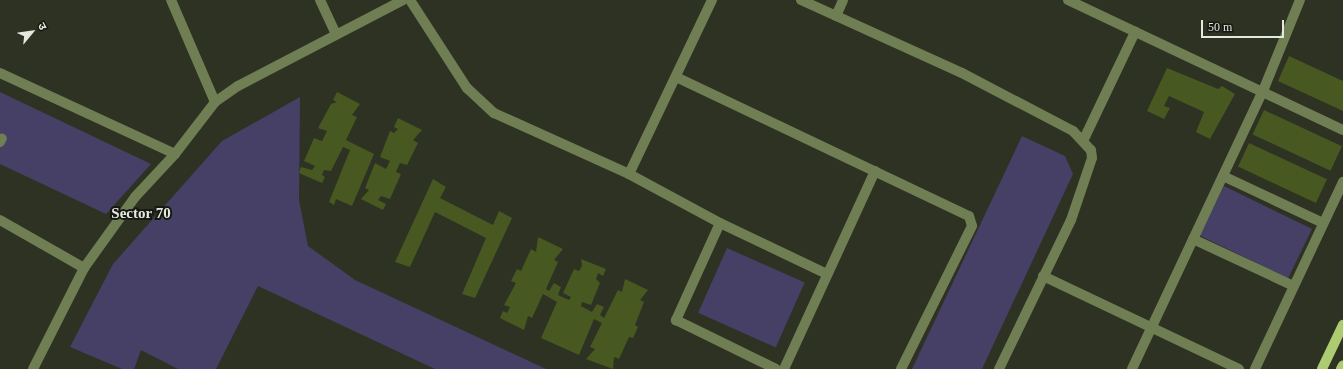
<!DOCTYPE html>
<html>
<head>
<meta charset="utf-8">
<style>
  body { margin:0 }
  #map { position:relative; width:1343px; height:369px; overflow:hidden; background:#2d3223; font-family:"Times New Roman","Noto Sans Devanagari",serif }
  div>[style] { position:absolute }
  .green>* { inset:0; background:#463f66; transform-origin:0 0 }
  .building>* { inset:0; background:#475820; transform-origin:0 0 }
  .minor>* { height:10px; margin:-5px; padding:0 5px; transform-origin:5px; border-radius:5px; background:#6f7e53 }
  .major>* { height:10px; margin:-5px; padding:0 5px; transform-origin:5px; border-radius:5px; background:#adcb71 }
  span { translate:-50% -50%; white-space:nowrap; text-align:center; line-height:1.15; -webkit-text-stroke:4px #161912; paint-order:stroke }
  .district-label { font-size:15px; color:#e4e8de; font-weight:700 }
  .north { position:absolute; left:12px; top:12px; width:40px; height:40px; -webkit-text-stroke:3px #161912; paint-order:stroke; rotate:61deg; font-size:11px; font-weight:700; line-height:16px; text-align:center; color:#e4e8de }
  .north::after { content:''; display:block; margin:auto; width:14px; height:18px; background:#e4e8de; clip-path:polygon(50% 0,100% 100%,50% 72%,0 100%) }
  .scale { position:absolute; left:1201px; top:20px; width:83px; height:18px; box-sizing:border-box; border:2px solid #e4e8de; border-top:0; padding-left:5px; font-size:12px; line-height:14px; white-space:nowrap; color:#e4e8de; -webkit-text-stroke:3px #161912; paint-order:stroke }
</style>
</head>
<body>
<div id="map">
  <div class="green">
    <div style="clip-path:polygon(0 92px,151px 164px,106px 214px,0 164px)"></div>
    <div style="clip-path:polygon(300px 97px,299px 200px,308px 246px,355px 280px,546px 369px,435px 369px,258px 286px,216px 369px,178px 369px,141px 350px,134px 369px,122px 369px,70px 347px,113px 264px,222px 141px)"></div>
    <div style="clip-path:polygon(1022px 136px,1065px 156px,1073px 174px,982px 369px,912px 369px)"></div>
    <div style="left:1224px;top:186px;width:98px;height:55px;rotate:26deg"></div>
    <div style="left:727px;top:248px;width:85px;height:71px;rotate:24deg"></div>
  </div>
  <div class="building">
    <div style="clip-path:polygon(1289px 56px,1343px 81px,1343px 111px,1278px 81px)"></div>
    <div style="clip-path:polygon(1167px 68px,1218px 89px,1222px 86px,1235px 94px,1210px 139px,1196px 132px,1204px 112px,1169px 96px,1164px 106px,1170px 108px,1164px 119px,1147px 111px)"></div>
    <div style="clip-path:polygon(337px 92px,360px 104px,352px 115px,357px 117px,346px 140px,374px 154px,352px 206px,336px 199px,334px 205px,329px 202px,350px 150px,343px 147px,331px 171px,324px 170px,322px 175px,325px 177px,322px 183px,299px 173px,301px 167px,312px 170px,315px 166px,304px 161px,314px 138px,322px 141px,327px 131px,318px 128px,331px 104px,337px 102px,333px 100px)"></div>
    <div style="left:1264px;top:110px;width:86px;height:27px;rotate:25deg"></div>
    <div style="clip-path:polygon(398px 118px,422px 130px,413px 140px,418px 143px,407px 165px,400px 163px,396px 172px,401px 174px,390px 199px,381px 196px,378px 200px,386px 204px,383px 210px,361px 199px,369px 190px,365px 188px,375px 163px,386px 169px,390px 161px,380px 157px,390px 131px,394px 133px,398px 129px,394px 127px)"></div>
    <div style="left:1249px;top:143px;width:86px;height:26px;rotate:25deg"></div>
    <div style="clip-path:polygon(433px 179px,446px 187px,440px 198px,493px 225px,499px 211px,512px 218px,475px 298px,462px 294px,486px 238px,435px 212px,410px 267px,395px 262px)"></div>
    <div style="clip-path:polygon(538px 237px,563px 249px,554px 260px,558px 262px,546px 289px,549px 291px,554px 283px,561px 287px,558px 295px,569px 300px,571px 297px,563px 293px,574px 269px,579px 271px,582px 266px,581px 259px,606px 269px,603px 276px,598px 273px,596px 279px,600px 283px,591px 305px,582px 302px,581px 306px,592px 312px,597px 304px,604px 307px,600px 315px,604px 318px,618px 290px,622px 292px,625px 279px,648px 290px,640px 300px,644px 302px,635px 325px,638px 327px,633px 338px,629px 337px,619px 359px,614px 357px,613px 369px,586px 359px,595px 349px,590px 347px,602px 323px,594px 319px,579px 355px,541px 338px,557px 302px,543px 294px,532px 318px,528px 316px,524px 330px,500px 318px,503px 311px,507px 313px,510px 307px,504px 305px,516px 283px,511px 281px,517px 269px,521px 271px,531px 249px,536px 252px)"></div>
  </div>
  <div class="minor">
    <div style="left:320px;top:0;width:38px;rotate:65deg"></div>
    <div style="left:410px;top:0;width:105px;rotate:57.1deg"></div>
    <div style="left:467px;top:88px;width:37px;rotate:43deg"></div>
    <div style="left:494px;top:113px;width:148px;rotate:24.3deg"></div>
    <div style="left:629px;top:174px;width:103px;rotate:28.3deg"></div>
    <div style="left:720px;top:223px;width:119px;rotate:25.5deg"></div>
    <div style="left:801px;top:0;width:177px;rotate:24.4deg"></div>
    <div style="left:962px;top:73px;width:125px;rotate:27.6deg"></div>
    <div style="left:1073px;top:131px;width:26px;rotate:47deg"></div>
    <div style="left:1091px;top:150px;width:8px;rotate:83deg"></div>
    <div style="left:1092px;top:158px;width:65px;rotate:108.7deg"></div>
    <div style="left:1071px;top:220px;width:165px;rotate:115.8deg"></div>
    <div style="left:1068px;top:0;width:304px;rotate:25.3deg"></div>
    <div style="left:836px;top:16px;width:17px;rotate:-66deg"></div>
    <div style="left:0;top:73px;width:193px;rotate:24.8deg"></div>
    <div style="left:676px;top:77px;width:324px;rotate:25.4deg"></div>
    <div style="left:969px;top:216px;width:10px;rotate:73deg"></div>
    <div style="left:972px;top:226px;width:160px;rotate:116.4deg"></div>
    <div style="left:215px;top:102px;width:28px;rotate:-35deg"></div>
    <div style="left:238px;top:86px;width:186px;rotate:-27.5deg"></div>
    <div style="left:1084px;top:139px;width:119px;rotate:-64.5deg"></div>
    <div style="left:0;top:142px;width:4px;rotate:-63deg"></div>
    <div style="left:629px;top:174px;width:193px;rotate:-64.5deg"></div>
    <div style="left:1223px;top:176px;width:110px;rotate:25.2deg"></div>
    <div style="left:0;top:220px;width:97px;rotate:29.7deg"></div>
    <div style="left:720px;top:223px;width:107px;rotate:114.4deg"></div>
    <div style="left:676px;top:320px;width:111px;rotate:26.1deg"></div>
    <div style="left:1193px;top:239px;width:111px;rotate:25deg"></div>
    <div style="left:1043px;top:276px;width:217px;rotate:25.4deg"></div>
    <div style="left:33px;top:369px;width:113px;rotate:-63.2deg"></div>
    <div style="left:84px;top:268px;width:87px;rotate:-54.3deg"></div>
    <div style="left:135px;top:197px;width:59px;rotate:-47.1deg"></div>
    <div style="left:175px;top:154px;width:66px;rotate:-52.4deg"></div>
    <div style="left:215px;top:102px;width:111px;rotate:-113.3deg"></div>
    <div style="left:784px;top:369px;width:218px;rotate:-65.3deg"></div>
    <div style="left:1132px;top:369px;width:307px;rotate:-64.8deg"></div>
    <div style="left:1263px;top:91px;width:98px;rotate:-67.9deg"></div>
    <div style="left:1255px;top:369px;width:207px;rotate:-64.8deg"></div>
  </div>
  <div class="major">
    <div style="left:1322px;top:369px;width:49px;rotate:-64.5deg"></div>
    <div style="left:1341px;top:369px;width:4px;rotate:-63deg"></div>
  </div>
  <div class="district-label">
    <span style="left:141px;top:214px">Sector 70</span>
  </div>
  <div class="north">उ</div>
  <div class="scale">50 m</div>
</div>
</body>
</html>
